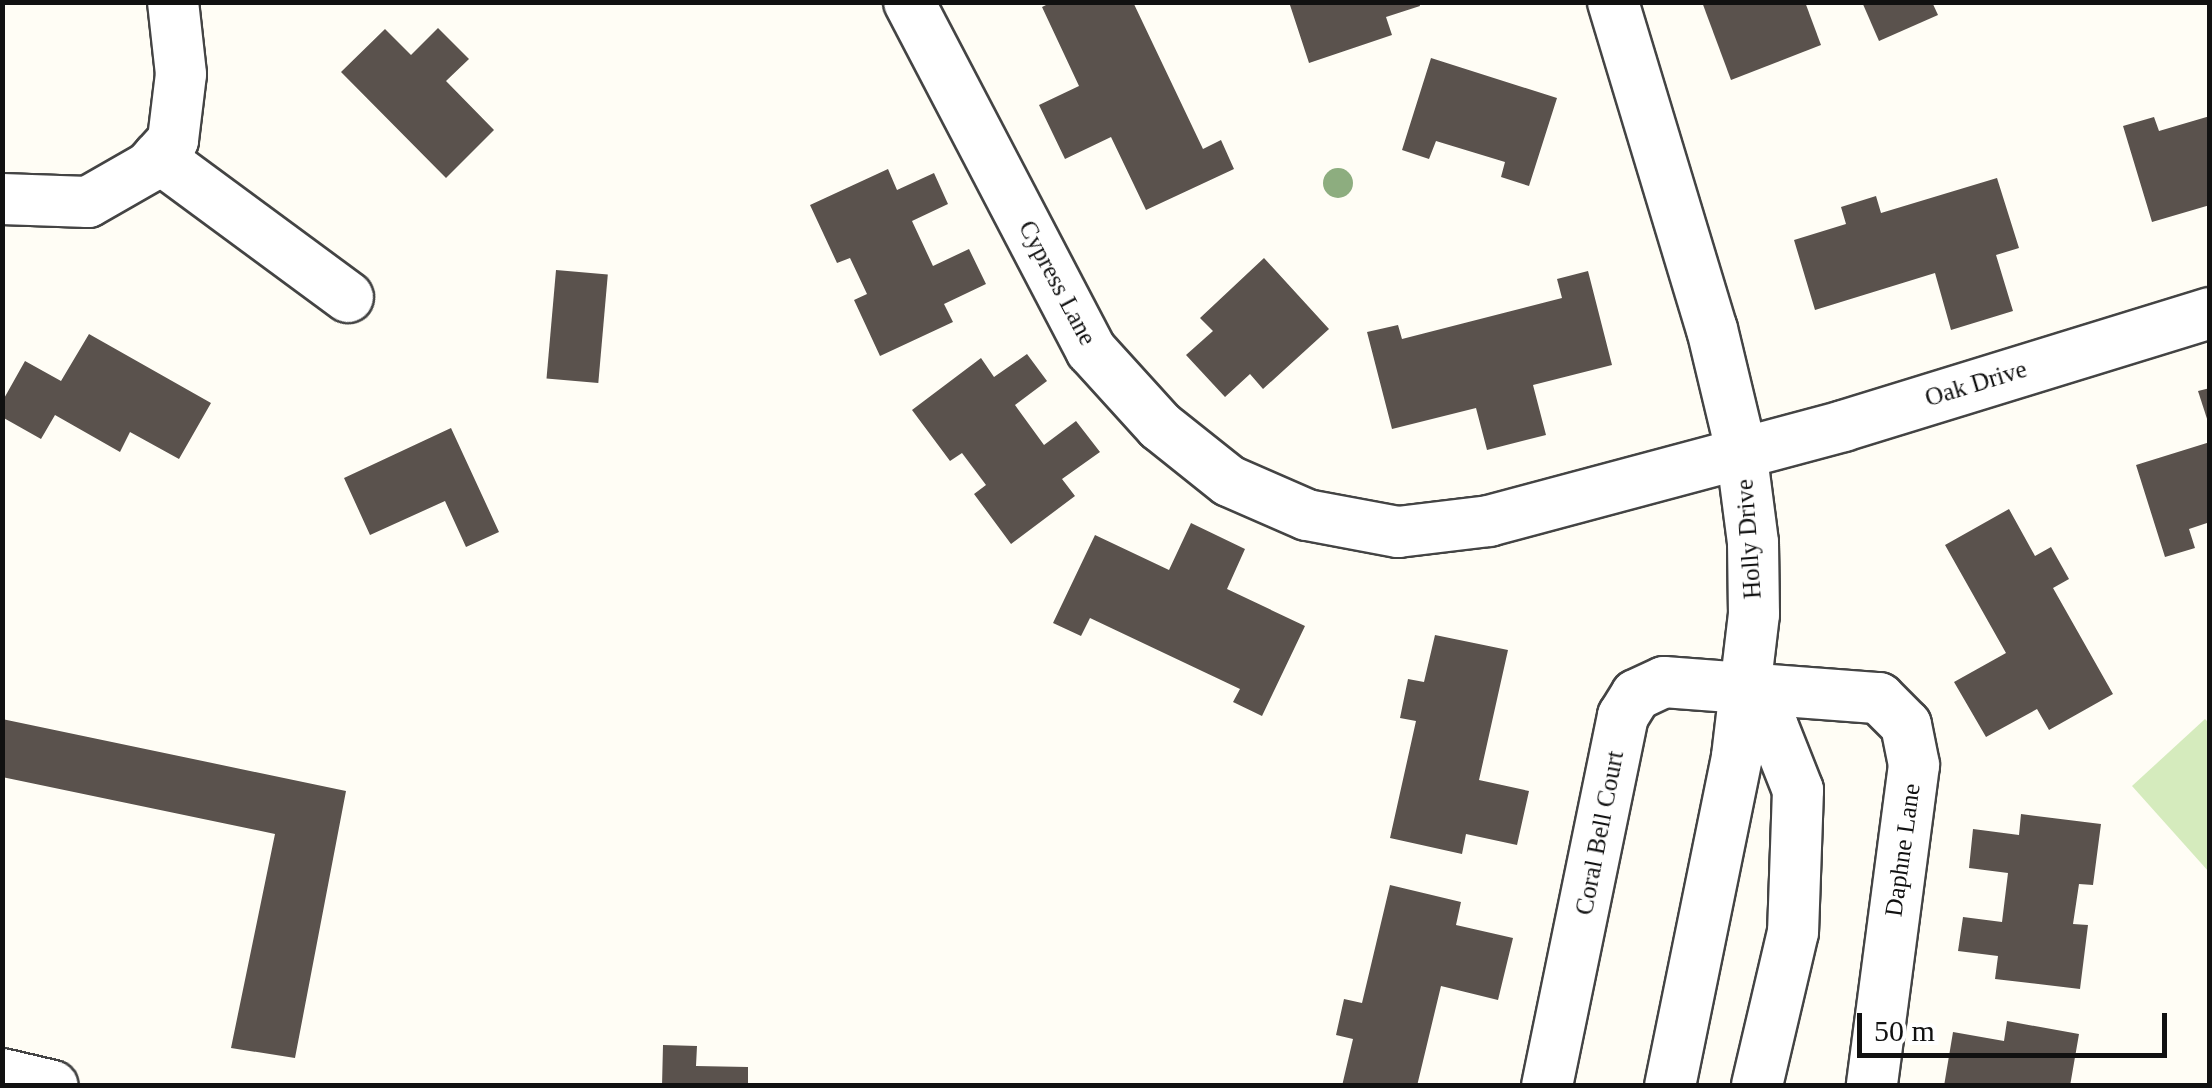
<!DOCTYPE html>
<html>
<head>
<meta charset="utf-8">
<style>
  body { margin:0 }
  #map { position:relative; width:2212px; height:1088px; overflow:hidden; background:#fffdf5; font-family:Georgia,serif }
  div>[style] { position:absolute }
  .green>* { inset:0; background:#d5ebbd }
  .building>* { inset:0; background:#5a524d; transform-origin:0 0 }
  .roads { filter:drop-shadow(2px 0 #444) drop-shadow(-2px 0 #444) drop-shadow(0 2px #444) drop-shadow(0 -2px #444) }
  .minor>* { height:50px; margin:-25px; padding:0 25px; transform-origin:25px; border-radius:25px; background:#fff }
  .trees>* { width:30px; height:30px; margin:-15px; border-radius:50%; background:#8dad7f }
  span { translate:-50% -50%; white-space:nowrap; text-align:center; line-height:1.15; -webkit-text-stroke:10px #fff; paint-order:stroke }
  .street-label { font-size:25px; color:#111 }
  .frame { position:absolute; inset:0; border:5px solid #111; pointer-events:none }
  .scale { position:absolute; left:1857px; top:1013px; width:310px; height:45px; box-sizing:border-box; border:5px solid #111; border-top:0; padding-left:12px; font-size:30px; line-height:35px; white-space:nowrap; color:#111; -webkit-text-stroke:8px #fff; paint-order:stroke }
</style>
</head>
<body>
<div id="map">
  <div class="green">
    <div style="clip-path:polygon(2205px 719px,2210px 724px,2209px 872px,2132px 786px)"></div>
  </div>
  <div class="building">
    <div style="clip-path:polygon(1052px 2px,1133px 2px,1203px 149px,1221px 140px,1234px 169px,1146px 210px,1111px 137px,1065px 159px,1039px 105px,1079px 86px,1042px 7px)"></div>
    <div style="clip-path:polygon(1289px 2px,1419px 2px,1420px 6px,1386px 17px,1392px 35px,1309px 63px)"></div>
    <div style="clip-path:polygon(1702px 2px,1805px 2px,1821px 45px,1731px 80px)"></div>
    <div style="clip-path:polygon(1862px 2px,1932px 2px,1938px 15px,1879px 41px)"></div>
    <div style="clip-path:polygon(438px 28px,469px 59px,446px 81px,494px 130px,446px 178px,341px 72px,385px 29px,411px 55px)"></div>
    <div style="clip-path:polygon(1431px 58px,1557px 98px,1529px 186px,1501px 177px,1505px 162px,1436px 141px,1429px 159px,1402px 150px)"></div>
    <div style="clip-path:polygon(2210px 116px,2210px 205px,2152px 222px,2123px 126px,2154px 117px,2159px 131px)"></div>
    <div style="clip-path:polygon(888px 169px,897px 190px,934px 173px,948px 204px,912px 221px,933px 266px,969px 249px,986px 284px,944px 304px,953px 322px,880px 356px,854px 300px,867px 294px,850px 258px,837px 263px,810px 205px)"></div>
    <div style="clip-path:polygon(1997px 178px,2019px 248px,1996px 255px,2013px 311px,1951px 330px,1935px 273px,1815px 310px,1794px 240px,1846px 224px,1841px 207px,1876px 196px,1881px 213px)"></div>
    <div style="clip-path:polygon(1264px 258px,1329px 329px,1263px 389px,1250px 374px,1225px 397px,1186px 355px,1213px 331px,1200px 318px)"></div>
    <div style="left:556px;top:270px;width:52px;height:109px;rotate:5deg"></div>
    <div style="clip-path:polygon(1588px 271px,1612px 365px,1533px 385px,1546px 435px,1487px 450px,1476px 408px,1392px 429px,1367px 332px,1398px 325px,1402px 339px,1562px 298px,1557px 279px)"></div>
    <div style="clip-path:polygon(89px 334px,211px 403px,179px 459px,130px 432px,120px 452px,55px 415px,41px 439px,2px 417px,2px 402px,25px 361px,61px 381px)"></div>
    <div style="clip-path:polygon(1027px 354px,1047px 381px,1015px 405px,1044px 445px,1076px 421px,1100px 452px,1062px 479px,1075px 496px,1011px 544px,974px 494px,986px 485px,962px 453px,950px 461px,912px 410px,981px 358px,994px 377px)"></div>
    <div style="clip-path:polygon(2210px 388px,2210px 425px,2209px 425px,2198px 391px)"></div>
    <div style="clip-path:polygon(451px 428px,499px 532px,466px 547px,445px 501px,370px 535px,344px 478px)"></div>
    <div style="clip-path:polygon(2210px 442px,2210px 522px,2189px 529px,2195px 548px,2165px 557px,2136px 465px)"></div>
    <div style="clip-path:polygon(2009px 509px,2035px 556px,2051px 547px,2069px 579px,2053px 588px,2113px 694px,2049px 730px,2037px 709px,1986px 737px,1954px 682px,2006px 653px,1945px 545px)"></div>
    <div style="clip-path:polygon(1191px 523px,1245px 549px,1227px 589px,1305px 626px,1262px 716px,1233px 702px,1240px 689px,1090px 618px,1081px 636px,1053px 623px,1095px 535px,1169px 570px)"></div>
    <div style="clip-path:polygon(1435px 635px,1508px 650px,1479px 780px,1529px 791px,1517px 845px,1466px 834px,1462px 854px,1390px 838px,1416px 721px,1400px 718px,1408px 679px,1424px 682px)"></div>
    <div style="clip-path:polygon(2px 719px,346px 791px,295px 1058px,231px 1048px,275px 834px,2px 777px)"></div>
    <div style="clip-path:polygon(2021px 814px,2101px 824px,2093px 885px,2079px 884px,2073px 924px,2088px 925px,2080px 989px,1995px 979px,1998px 956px,1958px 951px,1963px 917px,2002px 922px,2008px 873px,1969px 868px,1973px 829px,2019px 835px)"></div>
    <div style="clip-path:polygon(1390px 885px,1461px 902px,1456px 925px,1513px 938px,1498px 1000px,1441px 986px,1417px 1086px,1342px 1086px,1353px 1039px,1336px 1035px,1344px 999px,1362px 1003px)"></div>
    <div style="clip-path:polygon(2007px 1021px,2079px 1034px,2070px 1086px,1944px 1086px,1953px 1032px,2004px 1041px)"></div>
    <div style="clip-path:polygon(663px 1045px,697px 1046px,696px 1066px,748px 1067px,748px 1086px,662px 1086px)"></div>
  </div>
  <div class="roads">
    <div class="minor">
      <div style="left:909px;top:2px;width:393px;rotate:62.4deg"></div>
      <div style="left:1091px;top:350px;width:103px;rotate:47.8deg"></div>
      <div style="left:1160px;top:426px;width:88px;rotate:38.6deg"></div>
      <div style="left:1229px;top:481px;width:85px;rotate:23.6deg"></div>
      <div style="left:1307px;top:515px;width:93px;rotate:10.6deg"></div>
      <div style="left:1398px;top:532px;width:92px;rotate:-6.9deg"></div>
      <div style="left:1489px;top:521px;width:367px;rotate:-15deg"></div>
      <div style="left:1843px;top:426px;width:384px;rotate:-17.1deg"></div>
      <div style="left:1613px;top:2px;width:342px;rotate:73.2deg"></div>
      <div style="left:1712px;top:329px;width:124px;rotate:76.5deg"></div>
      <div style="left:1741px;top:450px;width:94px;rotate:82.6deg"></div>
      <div style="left:1753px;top:543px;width:71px;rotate:89.2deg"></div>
      <div style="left:1754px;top:614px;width:144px;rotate:96.8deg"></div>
      <div style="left:1737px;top:757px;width:336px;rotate:101.5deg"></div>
      <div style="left:158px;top:157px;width:236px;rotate:36.4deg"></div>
      <div style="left:2px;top:199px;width:86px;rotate:2deg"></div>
      <div style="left:88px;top:202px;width:70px;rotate:-29.8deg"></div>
      <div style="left:149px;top:167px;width:36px;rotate:-48deg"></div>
      <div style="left:173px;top:140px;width:66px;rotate:-83.1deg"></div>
      <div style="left:181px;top:74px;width:72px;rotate:-96.3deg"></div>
      <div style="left:1748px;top:686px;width:48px;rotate:58.6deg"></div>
      <div style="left:1773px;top:727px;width:68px;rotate:68.4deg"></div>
      <div style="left:1798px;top:790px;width:142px;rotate:92deg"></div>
      <div style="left:1793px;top:932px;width:158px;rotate:103.2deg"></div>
      <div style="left:2px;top:1074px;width:52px;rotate:13.2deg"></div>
      <div style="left:1547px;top:1086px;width:378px;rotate:-78.4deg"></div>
      <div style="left:1623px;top:716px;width:25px;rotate:-58deg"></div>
      <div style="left:1636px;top:695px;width:31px;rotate:-25deg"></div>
      <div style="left:1664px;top:682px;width:216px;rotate:4.3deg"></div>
      <div style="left:1879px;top:698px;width:38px;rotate:45deg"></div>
      <div style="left:1906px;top:725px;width:41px;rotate:78.7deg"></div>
      <div style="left:1914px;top:765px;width:324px;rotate:97.5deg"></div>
    </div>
  </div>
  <div class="trees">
    <div style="left:1338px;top:183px"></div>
  </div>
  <div class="street-label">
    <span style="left:1057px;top:283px;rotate:62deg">Cypress Lane</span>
    <span style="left:1976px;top:384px;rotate:-17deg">Oak Drive</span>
    <span style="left:1749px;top:539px;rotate:-94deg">Holly Drive</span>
    <span style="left:1600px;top:833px;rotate:-79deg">Coral Bell Court</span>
    <span style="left:1903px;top:850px;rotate:-82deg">Daphne Lane</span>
  </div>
  <div class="frame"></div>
  <div class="scale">50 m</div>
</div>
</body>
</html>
